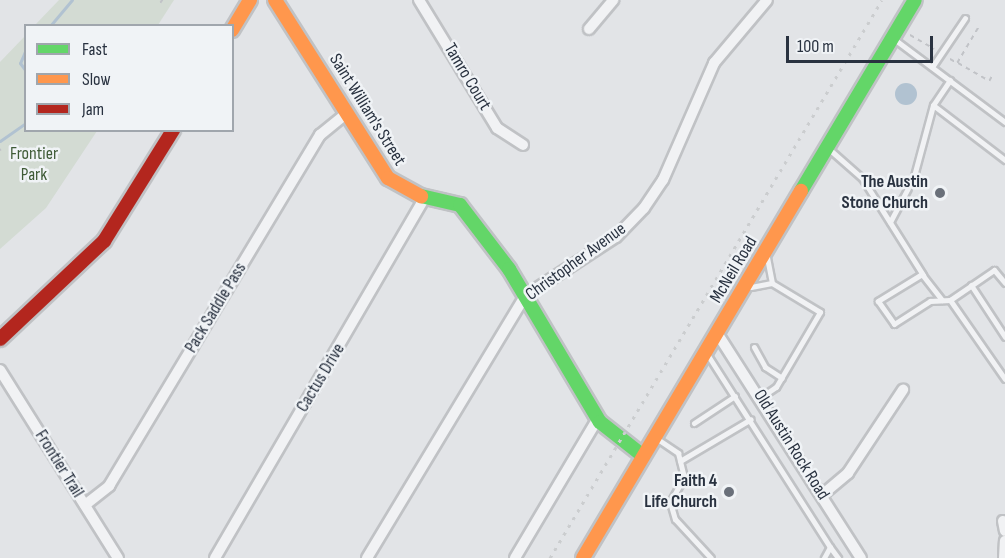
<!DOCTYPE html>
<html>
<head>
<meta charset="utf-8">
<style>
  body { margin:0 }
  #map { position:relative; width:1005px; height:558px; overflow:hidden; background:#e2e4e7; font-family:"Sofia Sans Condensed",sans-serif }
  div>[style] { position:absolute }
  .green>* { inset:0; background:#d3dbd3 }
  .water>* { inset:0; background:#b1c2d1 }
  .round { border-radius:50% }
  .stream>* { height:3px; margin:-1.5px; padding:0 1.5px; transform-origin:1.5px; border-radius:1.5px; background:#b1c2d1 }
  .path>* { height:1.5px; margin-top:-0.75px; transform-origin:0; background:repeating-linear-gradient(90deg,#c1c3c7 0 4.5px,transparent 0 9px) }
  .roads { filter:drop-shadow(2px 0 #c0c2c5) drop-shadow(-2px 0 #c0c2c5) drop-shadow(0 2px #c0c2c5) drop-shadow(0 -2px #c0c2c5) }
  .lane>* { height:5px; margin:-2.5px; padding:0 2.5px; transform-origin:2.5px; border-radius:2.5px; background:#f1f2f4 }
  .street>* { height:10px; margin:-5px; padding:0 5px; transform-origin:5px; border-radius:5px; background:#f1f2f4 }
  .fast>* { height:14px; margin:-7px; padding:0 7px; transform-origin:7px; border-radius:7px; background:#63d668 }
  .slow>* { height:14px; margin:-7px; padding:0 7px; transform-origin:7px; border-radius:7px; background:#ff974d }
  .jam>* { height:14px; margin:-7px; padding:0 7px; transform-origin:7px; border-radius:7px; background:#b3261e }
  .rail>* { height:3px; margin-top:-1.5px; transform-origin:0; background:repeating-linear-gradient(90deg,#cbcdcf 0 3px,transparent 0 9px) }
  .dots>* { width:16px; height:16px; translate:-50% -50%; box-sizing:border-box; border:3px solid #f0f3f6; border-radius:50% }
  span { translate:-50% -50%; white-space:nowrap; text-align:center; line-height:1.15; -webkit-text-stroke:5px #f0f3f6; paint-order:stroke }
  .street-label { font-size:18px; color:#293240 }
  .park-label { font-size:18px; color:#3f5b37 }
  .poi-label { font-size:18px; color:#293240; font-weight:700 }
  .right { translate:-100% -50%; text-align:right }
  .legend { position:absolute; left:24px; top:24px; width:210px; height:108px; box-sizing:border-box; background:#f0f3f6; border:2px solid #a0a6ad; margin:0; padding:8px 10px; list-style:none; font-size:18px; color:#293240 }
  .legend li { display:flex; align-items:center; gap:12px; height:30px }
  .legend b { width:30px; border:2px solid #a0a6ad }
  .scale { position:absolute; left:786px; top:36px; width:147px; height:27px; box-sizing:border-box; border:3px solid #293240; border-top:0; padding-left:8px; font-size:18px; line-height:21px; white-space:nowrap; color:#293240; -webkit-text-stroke:4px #f0f3f6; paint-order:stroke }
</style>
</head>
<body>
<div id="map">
  <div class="green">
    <div style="clip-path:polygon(59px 0,174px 0,158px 25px,35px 25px)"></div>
    <div style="clip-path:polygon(25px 36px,26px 130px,97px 131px,46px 208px,0 249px,0 62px)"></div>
  </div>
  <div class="water">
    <div class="round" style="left:895px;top:83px;width:22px;height:22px"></div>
  </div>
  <div class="stream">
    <div style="left:50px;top:26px;width:34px;rotate:-50deg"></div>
    <div style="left:26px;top:49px;width:15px;rotate:113deg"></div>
    <div style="left:20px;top:63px;width:10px;rotate:53deg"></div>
    <div style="left:0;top:141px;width:32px;rotate:-35deg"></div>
  </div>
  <div class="path">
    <div style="left:160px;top:3px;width:4px;rotate:-56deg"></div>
    <div style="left:910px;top:35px;width:28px;rotate:30deg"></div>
    <div style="left:950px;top:59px;width:8px;rotate:30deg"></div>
    <div style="left:957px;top:63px;width:43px;rotate:-59.3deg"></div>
    <div style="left:958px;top:63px;width:36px;rotate:30deg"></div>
    <div style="left:989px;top:81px;width:8px;rotate:-60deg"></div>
    <div style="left:0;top:149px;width:2px;rotate:63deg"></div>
  </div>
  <div class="roads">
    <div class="lane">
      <div style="left:894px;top:39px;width:139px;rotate:36.8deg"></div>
      <div style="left:932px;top:67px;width:59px;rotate:-56deg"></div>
      <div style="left:950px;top:80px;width:30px;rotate:124deg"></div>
      <div style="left:933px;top:105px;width:91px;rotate:37.4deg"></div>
      <div style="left:829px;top:149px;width:44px;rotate:41.3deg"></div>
      <div style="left:862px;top:178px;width:115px;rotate:57.8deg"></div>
      <div style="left:914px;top:176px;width:73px;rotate:-75deg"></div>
      <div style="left:890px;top:222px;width:38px;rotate:-62deg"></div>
      <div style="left:1005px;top:283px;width:17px;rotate:-130deg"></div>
      <div style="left:994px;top:270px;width:53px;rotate:145.7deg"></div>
      <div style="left:950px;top:300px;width:96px;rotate:55.2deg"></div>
      <div style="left:971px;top:285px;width:62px;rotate:56.8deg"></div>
      <div style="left:751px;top:287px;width:21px;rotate:-11deg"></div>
      <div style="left:942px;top:300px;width:33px;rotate:-128deg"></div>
      <div style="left:922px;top:274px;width:52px;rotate:148.5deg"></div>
      <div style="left:878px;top:301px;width:28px;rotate:55deg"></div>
      <div style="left:894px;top:324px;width:43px;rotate:-32.6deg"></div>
      <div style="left:930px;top:301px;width:20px;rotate:-3deg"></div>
      <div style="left:754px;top:347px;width:23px;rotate:61deg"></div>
      <div style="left:765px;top:367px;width:20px;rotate:33deg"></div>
      <div style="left:707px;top:354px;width:229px;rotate:57.5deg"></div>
      <div style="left:830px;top:547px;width:13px;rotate:119deg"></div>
      <div style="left:761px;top:397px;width:18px;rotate:-34deg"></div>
      <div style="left:776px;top:387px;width:87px;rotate:-59.6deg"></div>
      <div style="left:820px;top:312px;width:56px;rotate:-148.9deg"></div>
      <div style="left:772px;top:283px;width:26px;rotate:-101deg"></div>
      <div style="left:694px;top:423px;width:49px;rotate:-33.4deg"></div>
      <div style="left:656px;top:438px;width:27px;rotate:34deg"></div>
      <div style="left:678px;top:453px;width:25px;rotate:76deg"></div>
      <div style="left:684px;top:477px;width:29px;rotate:119deg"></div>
      <div style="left:670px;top:502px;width:18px;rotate:74deg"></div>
      <div style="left:675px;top:519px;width:53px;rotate:47.3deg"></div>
      <div style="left:680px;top:461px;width:82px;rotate:-30.6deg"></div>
      <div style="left:830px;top:547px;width:14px;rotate:54deg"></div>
    </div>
    <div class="street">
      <div style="left:419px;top:0;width:150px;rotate:58.6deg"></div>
      <div style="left:497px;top:128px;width:31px;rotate:33deg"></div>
      <div style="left:589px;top:29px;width:38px;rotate:-50deg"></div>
      <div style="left:717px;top:333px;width:267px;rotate:57.4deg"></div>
      <div style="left:0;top:370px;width:222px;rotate:57.9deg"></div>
      <div style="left:822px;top:495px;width:34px;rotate:-40deg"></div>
      <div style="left:848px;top:473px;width:100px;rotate:-56.5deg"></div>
      <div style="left:85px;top:505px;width:31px;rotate:-38deg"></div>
      <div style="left:109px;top:486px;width:410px;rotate:-59deg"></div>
      <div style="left:320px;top:135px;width:35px;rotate:-39deg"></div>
      <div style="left:1003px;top:521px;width:10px;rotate:79deg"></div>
      <div style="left:215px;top:558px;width:418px;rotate:-59.8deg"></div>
      <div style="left:367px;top:558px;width:306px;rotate:-58.9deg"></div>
      <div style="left:525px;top:296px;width:108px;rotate:-33deg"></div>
      <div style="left:616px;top:237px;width:40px;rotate:-46deg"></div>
      <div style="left:644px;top:208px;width:34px;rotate:-56deg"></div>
      <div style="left:663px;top:180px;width:128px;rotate:-66.4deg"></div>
      <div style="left:714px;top:63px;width:82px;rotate:-49.9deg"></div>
      <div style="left:515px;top:558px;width:163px;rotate:-59.3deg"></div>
      <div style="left:1004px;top:558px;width:17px;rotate:-87deg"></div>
    </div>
    <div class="fast">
      <div style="left:801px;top:191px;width:222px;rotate:-59.2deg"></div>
      <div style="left:421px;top:196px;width:40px;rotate:13deg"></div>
      <div style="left:460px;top:205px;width:81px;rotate:52.6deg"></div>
      <div style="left:509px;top:269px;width:178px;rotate:59.3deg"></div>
      <div style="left:600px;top:422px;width:55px;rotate:38.3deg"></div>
    </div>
    <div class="slow">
      <div style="left:275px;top:0;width:211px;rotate:57.6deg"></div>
      <div style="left:388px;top:178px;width:38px;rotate:29deg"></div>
      <div style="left:232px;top:30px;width:35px;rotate:-59deg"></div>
      <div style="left:583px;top:558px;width:427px;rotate:-59.3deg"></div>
    </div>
    <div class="jam">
      <div style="left:0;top:339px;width:143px;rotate:-43.3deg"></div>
      <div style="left:104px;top:241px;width:131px;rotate:-58.1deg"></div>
    </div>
  </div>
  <div class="rail">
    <div style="left:550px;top:558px;width:649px;rotate:-59.25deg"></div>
  </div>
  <div class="dots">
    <div style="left:940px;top:193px;background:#6a707a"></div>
    <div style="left:729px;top:492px;background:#6a707a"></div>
  </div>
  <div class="street-label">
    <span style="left:467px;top:77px;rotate:59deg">Tamro Court</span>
    <span style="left:367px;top:110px;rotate:58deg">Saint William's Street</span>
    <span style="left:576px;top:262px;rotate:-36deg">Christopher Avenue</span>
    <span style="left:734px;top:270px;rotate:-59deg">McNeil Road</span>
    <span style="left:216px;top:308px;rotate:-59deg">Pack Saddle Pass</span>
    <span style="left:321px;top:378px;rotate:-59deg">Cactus Drive</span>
    <span style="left:791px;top:445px;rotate:58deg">Old Austin Rock Road</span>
    <span style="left:59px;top:464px;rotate:58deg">Frontier Trail</span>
  </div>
  <div class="park-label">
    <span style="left:34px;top:165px">Frontier<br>Park</span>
  </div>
  <div class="poi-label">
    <span class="right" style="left:928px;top:193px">The Austin<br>Stone Church</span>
    <span class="right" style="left:717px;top:492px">Faith 4<br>Life Church</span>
  </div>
  <ul class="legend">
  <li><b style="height:8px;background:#63d668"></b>Fast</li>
  <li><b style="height:8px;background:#ff974d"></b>Slow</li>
  <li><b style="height:8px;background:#b3261e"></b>Jam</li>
  </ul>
  <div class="scale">100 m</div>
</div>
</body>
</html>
